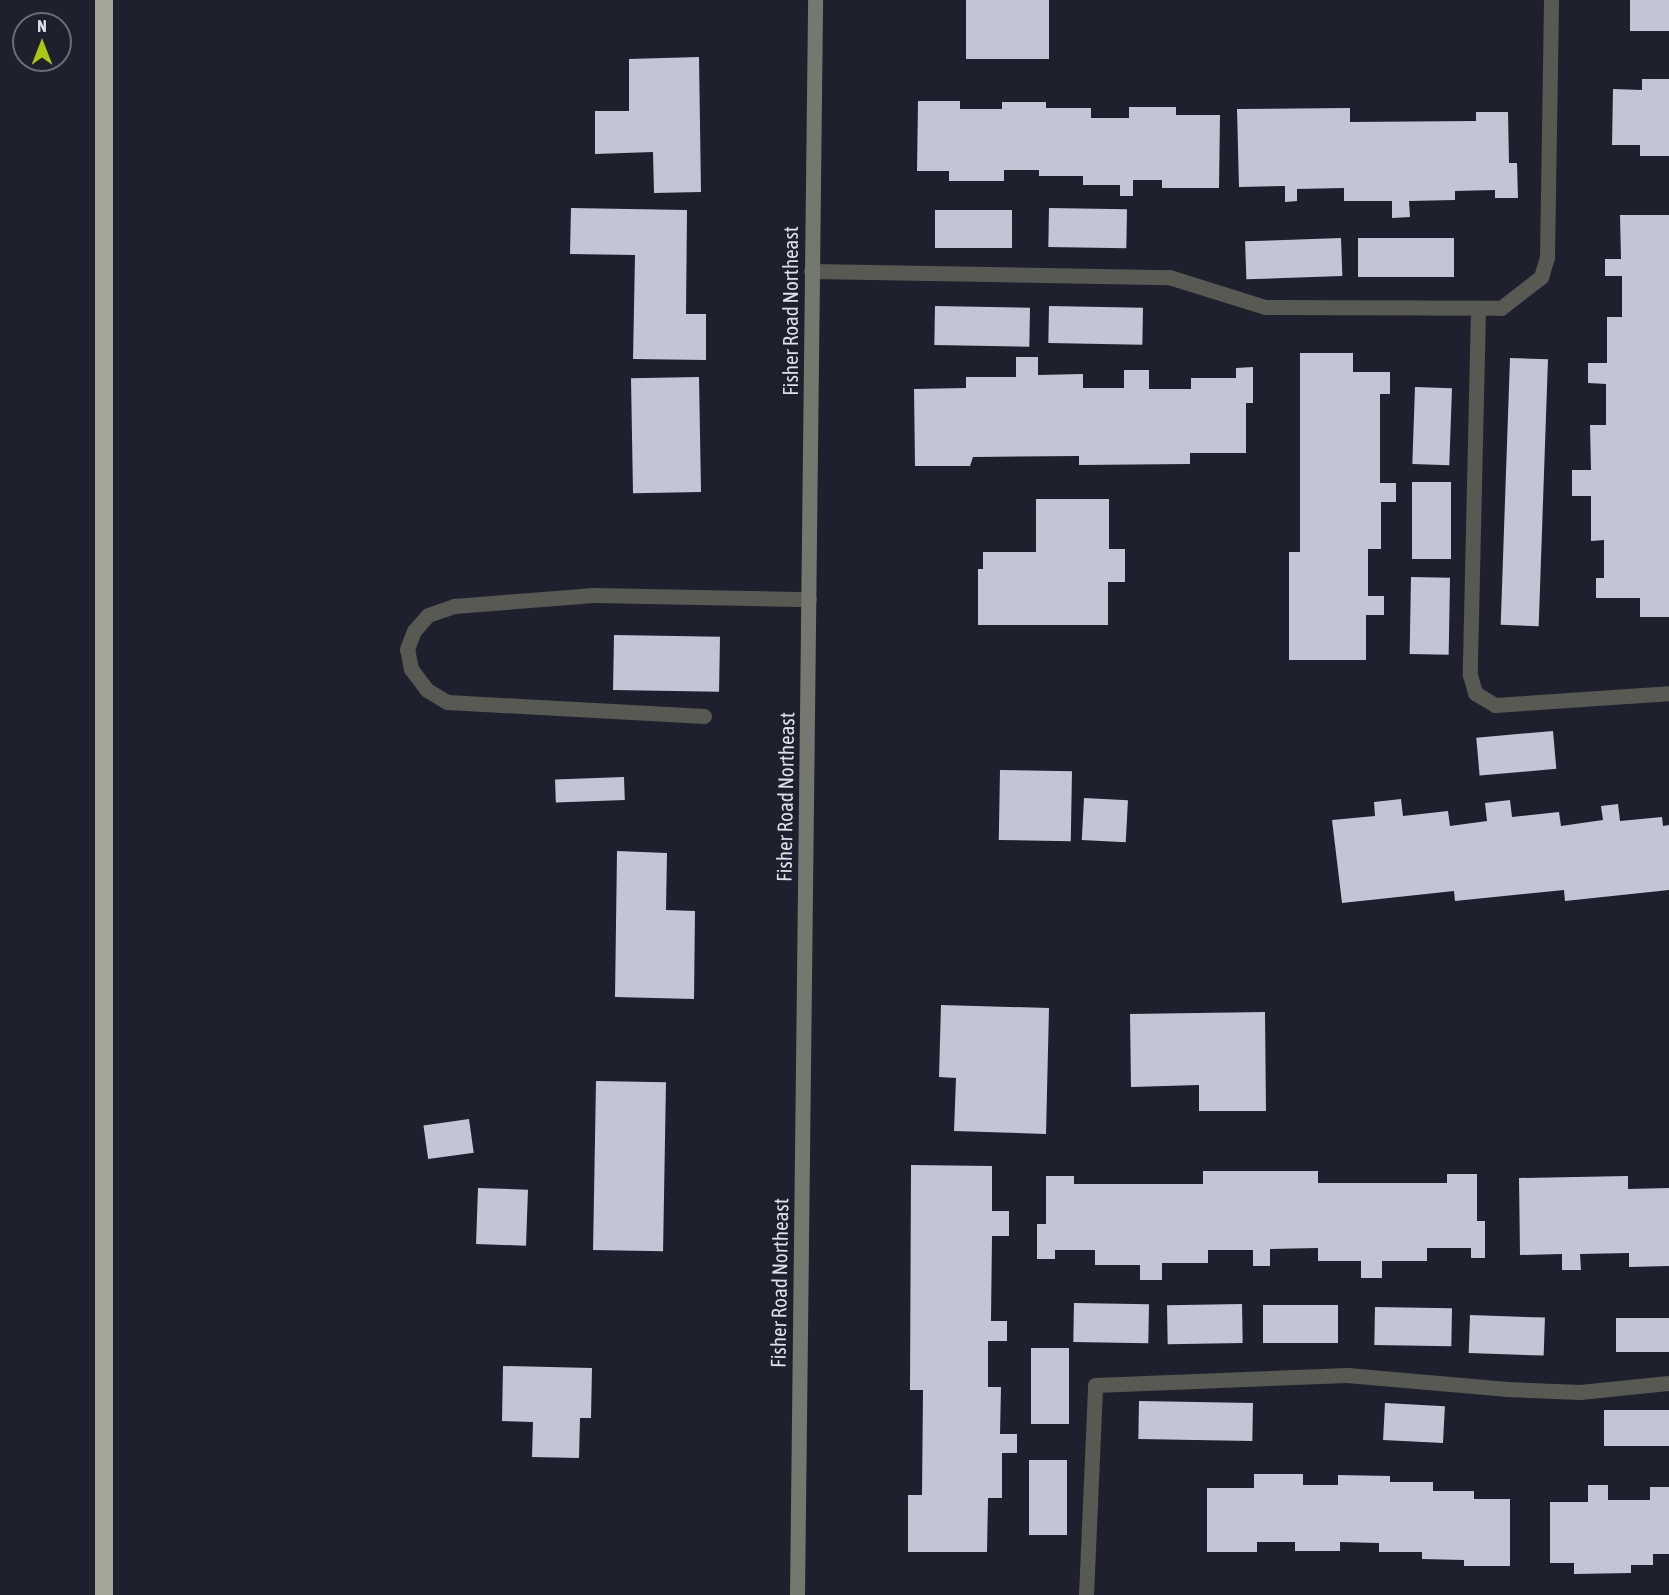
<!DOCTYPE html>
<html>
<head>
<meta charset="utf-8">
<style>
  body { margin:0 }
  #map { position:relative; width:1669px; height:1595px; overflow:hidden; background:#1f202d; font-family:"Asap Condensed",sans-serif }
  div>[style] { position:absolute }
  .building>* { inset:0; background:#c3c5d6; transform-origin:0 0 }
  .lane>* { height:15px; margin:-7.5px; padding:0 7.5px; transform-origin:7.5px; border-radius:7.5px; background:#575952 }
  .secondary>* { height:15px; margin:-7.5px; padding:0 7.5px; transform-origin:7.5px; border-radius:7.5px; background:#75786e }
  .highway>* { height:18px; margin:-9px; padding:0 9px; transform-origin:9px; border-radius:9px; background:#a2a696 }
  span { translate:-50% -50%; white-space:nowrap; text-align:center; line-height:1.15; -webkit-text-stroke:6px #1f202d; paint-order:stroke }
  .street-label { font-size:21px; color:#dedfe8 }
  .north { position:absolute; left:12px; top:12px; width:60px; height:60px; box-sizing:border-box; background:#1f202d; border:2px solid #6b6c78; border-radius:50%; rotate:0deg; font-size:16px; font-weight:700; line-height:24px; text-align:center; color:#dedfe8 }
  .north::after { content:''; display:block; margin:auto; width:21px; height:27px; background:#abc615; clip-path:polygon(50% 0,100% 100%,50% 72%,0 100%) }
</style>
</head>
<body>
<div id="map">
  <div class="building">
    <div style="left:966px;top:0;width:83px;height:59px"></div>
    <div style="left:1630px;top:0;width:39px;height:31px"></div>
    <div style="clip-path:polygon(699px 57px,701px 192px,654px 193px,653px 152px,595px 154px,595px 111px,629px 111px,629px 59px)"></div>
    <div style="clip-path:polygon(1642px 79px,1669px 79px,1669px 156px,1640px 156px,1640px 145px,1612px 145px,1613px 89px,1642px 90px)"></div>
    <div style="clip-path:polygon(918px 101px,960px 101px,960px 109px,1002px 109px,1002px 102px,1046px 102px,1046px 108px,1091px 108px,1091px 118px,1129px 118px,1129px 107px,1176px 107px,1176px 115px,1220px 115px,1219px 188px,1162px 188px,1162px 180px,1133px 180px,1133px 196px,1120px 196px,1120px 185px,1083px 185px,1083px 176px,1039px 176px,1039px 170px,1004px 170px,1004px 181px,949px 181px,949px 171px,917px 171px)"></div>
    <div style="clip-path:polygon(1350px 108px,1350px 122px,1476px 121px,1476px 112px,1508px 112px,1509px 163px,1517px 163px,1518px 198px,1495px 198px,1495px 190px,1455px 191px,1455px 200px,1409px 201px,1410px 217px,1392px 218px,1392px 201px,1344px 201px,1344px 188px,1297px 189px,1297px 201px,1285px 202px,1285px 186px,1239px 187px,1237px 109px)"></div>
    <div style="clip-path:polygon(571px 208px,687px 210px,686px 314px,706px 314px,706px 360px,633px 359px,635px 255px,570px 254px)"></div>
    <div style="left:1049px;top:208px;width:78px;height:39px;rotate:1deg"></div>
    <div style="left:935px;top:210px;width:77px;height:38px"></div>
    <div style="clip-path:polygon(1620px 215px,1669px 215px,1669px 617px,1640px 617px,1640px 598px,1596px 598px,1596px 578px,1604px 578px,1604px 540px,1591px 541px,1591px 496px,1572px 496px,1572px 470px,1591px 470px,1590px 425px,1606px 425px,1606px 384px,1588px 383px,1588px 363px,1607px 363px,1607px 317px,1622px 317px,1622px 276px,1605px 276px,1605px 259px,1621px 259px)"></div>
    <div style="left:1341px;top:238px;width:38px;height:96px;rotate:88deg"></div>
    <div style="left:1454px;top:238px;width:39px;height:96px;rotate:90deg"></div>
    <div style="left:935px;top:306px;width:95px;height:39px;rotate:1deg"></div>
    <div style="left:1049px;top:306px;width:94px;height:37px;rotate:1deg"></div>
    <div style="clip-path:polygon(1300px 353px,1353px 353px,1353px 372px,1390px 372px,1390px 394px,1380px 394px,1380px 483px,1396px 483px,1396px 502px,1381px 502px,1381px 549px,1368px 549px,1368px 596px,1384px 596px,1384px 615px,1366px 615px,1366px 660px,1289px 660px,1289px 552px,1300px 552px)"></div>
    <div style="clip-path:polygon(1016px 357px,1038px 357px,1038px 375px,1083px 374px,1083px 388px,1124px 388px,1124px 370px,1149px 370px,1149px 389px,1191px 389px,1191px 378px,1236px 378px,1236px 368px,1253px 367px,1253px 403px,1246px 403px,1246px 453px,1190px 453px,1190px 464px,1079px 465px,1079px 456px,973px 457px,970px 466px,915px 466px,914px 389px,966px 388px,966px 377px,1016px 377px)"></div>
    <div style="left:1510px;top:358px;width:38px;height:267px;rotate:2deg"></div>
    <div style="left:699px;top:377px;width:115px;height:68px;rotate:89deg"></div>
    <div style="left:1415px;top:387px;width:37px;height:77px;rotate:2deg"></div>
    <div style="left:1412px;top:482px;width:39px;height:77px"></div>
    <div style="clip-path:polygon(1036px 499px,1109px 499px,1109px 549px,1125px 549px,1125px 582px,1108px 582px,1108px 625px,978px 625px,978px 569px,983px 569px,983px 552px,1036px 552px)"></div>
    <div style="left:1411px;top:577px;width:39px;height:77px;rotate:1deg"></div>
    <div style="left:614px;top:635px;width:106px;height:55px;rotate:1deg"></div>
    <div style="left:1553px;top:731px;width:38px;height:77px;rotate:85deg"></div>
    <div style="left:1000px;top:770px;width:72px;height:70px;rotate:1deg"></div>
    <div style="left:624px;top:777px;width:23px;height:69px;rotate:88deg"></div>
    <div style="left:1084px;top:798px;width:44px;height:42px;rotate:3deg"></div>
    <div style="clip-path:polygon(1401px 799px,1403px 816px,1448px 811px,1450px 826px,1487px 821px,1485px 803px,1510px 800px,1512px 817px,1559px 812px,1561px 826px,1603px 820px,1601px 806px,1618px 804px,1620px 821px,1662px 817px,1663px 826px,1669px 825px,1669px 890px,1565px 901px,1564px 890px,1455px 901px,1454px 891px,1342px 903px,1332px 820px,1375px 816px,1374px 802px)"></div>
    <div style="clip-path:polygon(617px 851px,667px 853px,666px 910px,695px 911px,694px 999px,615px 997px)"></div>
    <div style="clip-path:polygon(941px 1005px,1049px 1008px,1046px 1134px,954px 1131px,956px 1078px,939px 1077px)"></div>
    <div style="clip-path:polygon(1265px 1012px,1266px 1111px,1199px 1111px,1199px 1085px,1131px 1087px,1130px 1014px)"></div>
    <div style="left:596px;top:1081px;width:70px;height:169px;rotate:1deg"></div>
    <div style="left:469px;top:1119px;width:34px;height:46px;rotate:82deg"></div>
    <div style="clip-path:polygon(911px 1165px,992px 1166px,992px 1211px,1009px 1211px,1009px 1236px,992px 1236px,991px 1321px,1007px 1321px,1007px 1341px,988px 1341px,988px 1387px,1001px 1387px,1000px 1434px,1017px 1434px,1017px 1453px,1002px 1453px,1002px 1498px,988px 1498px,987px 1552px,908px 1552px,908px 1495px,922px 1495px,923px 1390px,910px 1390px)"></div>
    <div style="clip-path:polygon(1203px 1171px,1318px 1171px,1318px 1183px,1447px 1183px,1447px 1174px,1477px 1174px,1477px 1221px,1485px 1221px,1485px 1258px,1471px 1258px,1471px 1248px,1427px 1248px,1427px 1261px,1382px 1261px,1382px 1278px,1361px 1278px,1361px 1261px,1318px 1261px,1318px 1248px,1270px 1249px,1270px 1266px,1253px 1266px,1253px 1250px,1208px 1250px,1208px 1263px,1162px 1263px,1162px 1280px,1140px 1280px,1140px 1265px,1095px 1265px,1095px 1250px,1055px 1250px,1055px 1259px,1037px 1259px,1037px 1224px,1046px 1224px,1046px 1176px,1074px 1176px,1074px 1184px,1203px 1184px)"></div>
    <div style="clip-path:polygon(1628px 1176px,1628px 1189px,1669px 1188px,1669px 1266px,1629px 1267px,1629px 1253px,1580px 1254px,1581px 1270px,1562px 1270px,1562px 1254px,1520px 1255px,1519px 1178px)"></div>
    <div style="left:478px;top:1188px;width:50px;height:56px;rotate:2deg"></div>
    <div style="left:1074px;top:1303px;width:75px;height:39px;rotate:1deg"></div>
    <div style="left:1242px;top:1304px;width:39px;height:75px;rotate:89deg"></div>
    <div style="left:1263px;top:1305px;width:75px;height:38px"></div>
    <div style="left:1375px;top:1307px;width:77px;height:38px;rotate:1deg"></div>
    <div style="left:1470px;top:1315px;width:75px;height:38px;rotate:2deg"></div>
    <div style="left:1669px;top:1318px;width:34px;height:53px;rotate:90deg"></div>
    <div style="left:1031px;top:1348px;width:38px;height:76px"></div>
    <div style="clip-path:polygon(503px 1366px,592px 1368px,591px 1418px,580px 1418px,579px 1458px,532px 1457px,533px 1422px,502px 1421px)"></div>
    <div style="left:1139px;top:1401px;width:114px;height:38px;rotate:1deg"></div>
    <div style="left:1385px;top:1403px;width:60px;height:37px;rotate:3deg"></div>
    <div style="left:1669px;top:1410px;width:36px;height:65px;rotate:90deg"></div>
    <div style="left:1029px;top:1460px;width:38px;height:75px"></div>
    <div style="clip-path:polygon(1254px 1474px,1303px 1474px,1303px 1485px,1338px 1485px,1338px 1475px,1390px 1476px,1390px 1482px,1433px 1482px,1433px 1491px,1474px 1491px,1474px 1499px,1510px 1499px,1510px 1566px,1464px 1566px,1464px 1560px,1422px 1559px,1422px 1552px,1379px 1552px,1379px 1543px,1340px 1542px,1340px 1551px,1295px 1551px,1295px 1542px,1257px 1542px,1257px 1552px,1207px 1552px,1207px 1488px,1254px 1488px)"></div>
    <div style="clip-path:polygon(1588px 1485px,1608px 1485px,1608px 1500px,1650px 1500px,1650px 1487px,1669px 1487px,1669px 1554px,1653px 1554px,1653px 1565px,1631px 1565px,1631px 1573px,1574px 1574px,1574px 1563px,1550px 1563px,1550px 1502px,1588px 1502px)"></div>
  </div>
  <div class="lane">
    <div style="left:811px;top:271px;width:358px;rotate:1deg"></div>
    <div style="left:1169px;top:277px;width:101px;rotate:17.4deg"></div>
    <div style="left:1265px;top:307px;width:236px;rotate:0.2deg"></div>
    <div style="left:1501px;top:308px;width:51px;rotate:-37.8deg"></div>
    <div style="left:1541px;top:277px;width:21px;rotate:-73deg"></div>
    <div style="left:1547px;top:257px;width:257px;rotate:-89.1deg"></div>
    <div style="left:1478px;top:309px;width:366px;rotate:91.3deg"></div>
    <div style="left:1470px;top:675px;width:19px;rotate:74deg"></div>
    <div style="left:1475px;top:693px;width:23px;rotate:31deg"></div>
    <div style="left:1495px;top:705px;width:174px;rotate:-3.9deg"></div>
    <div style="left:704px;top:716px;width:257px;rotate:-176.9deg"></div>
    <div style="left:447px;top:702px;width:23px;rotate:-149deg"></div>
    <div style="left:427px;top:690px;width:26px;rotate:-127deg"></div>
    <div style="left:411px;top:669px;width:20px;rotate:-101deg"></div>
    <div style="left:407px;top:649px;width:19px;rotate:-69deg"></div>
    <div style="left:414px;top:631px;width:21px;rotate:-49deg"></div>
    <div style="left:428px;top:615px;width:28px;rotate:-19deg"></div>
    <div style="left:454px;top:606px;width:140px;rotate:-4.5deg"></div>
    <div style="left:594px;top:595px;width:215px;rotate:1.1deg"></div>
    <div style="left:1086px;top:1595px;width:210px;rotate:-87.5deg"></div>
    <div style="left:1095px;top:1385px;width:252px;rotate:-2.3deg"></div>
    <div style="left:1347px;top:1375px;width:161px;rotate:5deg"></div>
    <div style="left:1507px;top:1389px;width:73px;rotate:2.4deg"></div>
    <div style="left:1580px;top:1392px;width:89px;rotate:-5.8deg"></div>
  </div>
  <div class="secondary">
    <div style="left:797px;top:1595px;width:1595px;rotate:-89.35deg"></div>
  </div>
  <div class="highway">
    <div style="left:104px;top:0;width:1595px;rotate:90deg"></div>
  </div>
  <div class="street-label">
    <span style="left:790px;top:311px;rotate:-90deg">Fisher Road Northeast</span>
    <span style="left:785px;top:797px;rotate:-89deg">Fisher Road Northeast</span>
    <span style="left:779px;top:1283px;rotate:-89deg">Fisher Road Northeast</span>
  </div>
  <div class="north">N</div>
</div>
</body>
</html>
